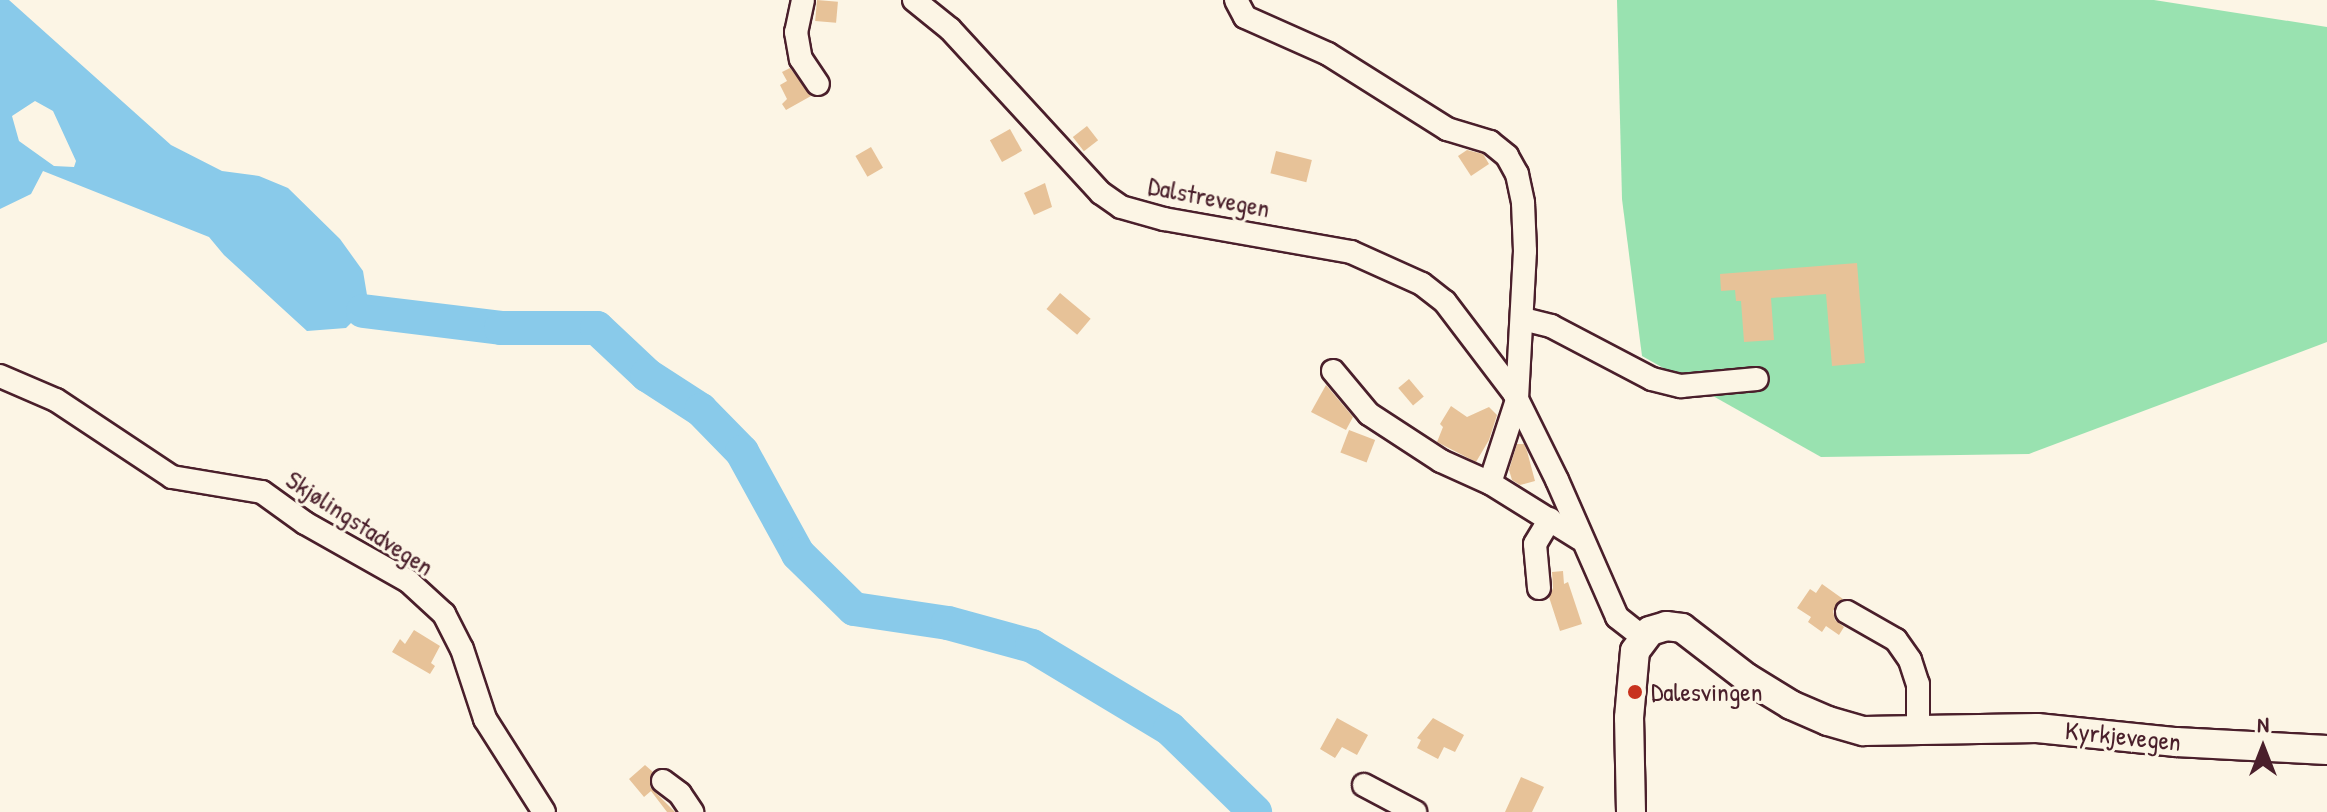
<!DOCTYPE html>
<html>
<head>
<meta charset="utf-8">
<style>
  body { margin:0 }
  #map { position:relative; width:2327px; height:812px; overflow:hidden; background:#fcf5e5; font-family:"Patrick Hand",sans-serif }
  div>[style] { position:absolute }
  .green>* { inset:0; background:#99e2b0 }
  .water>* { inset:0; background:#89caea }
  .river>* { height:34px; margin:-17px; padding:0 17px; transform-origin:17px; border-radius:17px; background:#89caea }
  .building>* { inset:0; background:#e7c298; transform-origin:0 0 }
  .roads { filter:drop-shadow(2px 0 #4a1f2b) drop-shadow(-2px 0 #4a1f2b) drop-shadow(0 2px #4a1f2b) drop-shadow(0 -2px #4a1f2b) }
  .minor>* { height:22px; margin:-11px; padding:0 11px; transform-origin:11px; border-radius:11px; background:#fcf5e5 }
  .major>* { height:28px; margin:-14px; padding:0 14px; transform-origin:14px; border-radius:14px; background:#fcf5e5 }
  .dots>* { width:22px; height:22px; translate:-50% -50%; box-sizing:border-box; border:4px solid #fcf5e5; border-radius:50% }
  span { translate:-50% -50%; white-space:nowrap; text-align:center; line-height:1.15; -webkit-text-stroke:6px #fcf5e5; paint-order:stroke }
  .street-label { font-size:26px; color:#4a1f2b }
  .poi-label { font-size:26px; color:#4a1f2b }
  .left { translate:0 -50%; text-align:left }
  .north { position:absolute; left:2223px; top:708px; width:80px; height:80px; -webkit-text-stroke:6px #fcf5e5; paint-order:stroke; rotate:0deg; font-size:22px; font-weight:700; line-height:32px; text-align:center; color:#4a1f2b }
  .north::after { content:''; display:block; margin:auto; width:28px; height:36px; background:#4a1f2b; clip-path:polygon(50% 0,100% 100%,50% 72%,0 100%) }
</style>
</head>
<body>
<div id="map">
  <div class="green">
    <div style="clip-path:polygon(1617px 0,2154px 0,2327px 27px,2327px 342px,2029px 454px,1821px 457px,1642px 356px,1622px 199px)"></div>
  </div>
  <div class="water">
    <div style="clip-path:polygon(evenodd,0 0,9px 0,171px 145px,222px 171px,259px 176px,288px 188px,340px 239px,363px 271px,368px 301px,363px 311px,346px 328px,307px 331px,224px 255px,209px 237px,43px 171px,31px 194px,0 209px,0 0,35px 101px,53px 111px,76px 161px,74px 167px,54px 166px,19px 141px,12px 116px,35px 101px)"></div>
  </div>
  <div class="river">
    <div style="left:363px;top:311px;width:139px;rotate:7deg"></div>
    <div style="left:501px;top:328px;width:96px"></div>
    <div style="left:597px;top:328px;width:69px;rotate:43.2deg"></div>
    <div style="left:647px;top:375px;width:64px;rotate:32.9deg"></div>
    <div style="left:701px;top:410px;width:59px;rotate:45.7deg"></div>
    <div style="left:742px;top:452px;width:116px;rotate:61.2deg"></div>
    <div style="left:798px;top:554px;width:78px;rotate:44.5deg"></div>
    <div style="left:854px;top:609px;width:95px;rotate:8.5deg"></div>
    <div style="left:948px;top:623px;width:87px;rotate:15.3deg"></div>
    <div style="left:1032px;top:646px;width:161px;rotate:31deg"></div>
    <div style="left:1170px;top:729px;width:119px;rotate:44.3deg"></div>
  </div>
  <div class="building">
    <div style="left:817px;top:0;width:21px;height:21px;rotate:5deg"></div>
    <div style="clip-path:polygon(790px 68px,811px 96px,786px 110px,782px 104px,787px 99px,780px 85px,787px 81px,782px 72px)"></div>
    <div style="left:1087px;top:126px;width:18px;height:18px;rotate:52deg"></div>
    <div style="left:1010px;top:129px;width:25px;height:23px;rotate:61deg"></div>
    <div style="left:871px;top:147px;width:24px;height:18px;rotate:60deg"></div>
    <div style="clip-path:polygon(1467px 150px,1483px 154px,1489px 164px,1471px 176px,1458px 156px)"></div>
    <div style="left:1276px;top:151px;width:37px;height:23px;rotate:14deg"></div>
    <div style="clip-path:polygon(1045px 183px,1052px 207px,1034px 215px,1024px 193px)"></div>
    <div style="clip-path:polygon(1857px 263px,1865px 363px,1832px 366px,1826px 294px,1771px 298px,1774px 340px,1744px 342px,1741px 301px,1736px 301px,1735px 290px,1721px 291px,1720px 274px)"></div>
    <div style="left:1060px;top:293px;width:40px;height:21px;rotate:40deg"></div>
    <div style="left:1409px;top:379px;width:23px;height:14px;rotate:50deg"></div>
    <div style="clip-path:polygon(1326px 385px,1353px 417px,1346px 430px,1311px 412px)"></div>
    <div style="clip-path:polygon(1451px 406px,1467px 417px,1489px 407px,1497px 415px,1489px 440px,1476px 462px,1437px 442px,1443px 427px,1440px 424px)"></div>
    <div style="left:1349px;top:430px;width:28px;height:24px;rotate:21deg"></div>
    <div style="clip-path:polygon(1517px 444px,1524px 444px,1527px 451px,1535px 481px,1520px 485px,1512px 480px,1509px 470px)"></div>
    <div style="clip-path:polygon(1563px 571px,1564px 584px,1568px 582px,1582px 624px,1560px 631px,1549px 597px,1553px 588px,1552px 572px)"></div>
    <div style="clip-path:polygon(1822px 584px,1843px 599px,1833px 611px,1835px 620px,1844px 627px,1839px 635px,1826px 626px,1822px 632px,1808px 622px,1811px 617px,1797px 608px,1810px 589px,1816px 593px)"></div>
    <div style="clip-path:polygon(414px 630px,440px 646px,431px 663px,435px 666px,430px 674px,392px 652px,400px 639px,405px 644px)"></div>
    <div style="clip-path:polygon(1337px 718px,1368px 735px,1357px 755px,1342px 747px,1335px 758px,1320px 749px)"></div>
    <div style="clip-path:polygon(1433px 718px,1464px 735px,1455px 752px,1444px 747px,1438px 759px,1417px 748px,1421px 740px,1417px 738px)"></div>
    <div style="clip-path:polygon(645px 765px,653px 772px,650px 787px,675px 812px,667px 812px,651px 791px,644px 797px,629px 779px)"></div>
    <div style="clip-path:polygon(1521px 777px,1544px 787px,1532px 812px,1505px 812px)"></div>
  </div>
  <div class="roads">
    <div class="minor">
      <div style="left:803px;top:0;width:33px;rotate:102deg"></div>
      <div style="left:796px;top:32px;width:27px;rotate:80deg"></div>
      <div style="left:801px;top:59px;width:30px;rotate:56deg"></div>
      <div style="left:914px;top:0;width:46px;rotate:38.9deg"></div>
      <div style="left:950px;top:29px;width:223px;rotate:47.4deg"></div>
      <div style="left:1101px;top:193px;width:24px;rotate:35deg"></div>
      <div style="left:1121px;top:207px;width:45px;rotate:15.6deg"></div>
      <div style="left:1164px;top:219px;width:190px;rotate:10deg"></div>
      <div style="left:1351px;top:252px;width:78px;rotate:24.3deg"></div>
      <div style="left:1422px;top:284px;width:29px;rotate:38deg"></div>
      <div style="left:1445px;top:302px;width:114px;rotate:52.8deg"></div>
      <div style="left:1514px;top:393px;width:97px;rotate:63.7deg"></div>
      <div style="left:1557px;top:480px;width:150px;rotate:66.3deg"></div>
      <div style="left:1617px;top:617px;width:33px;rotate:38deg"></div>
      <div style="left:1236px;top:0;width:19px;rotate:62deg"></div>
      <div style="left:1245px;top:17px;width:91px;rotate:24deg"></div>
      <div style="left:1328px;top:54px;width:141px;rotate:32.2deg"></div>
      <div style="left:1447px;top:129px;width:45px;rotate:16.8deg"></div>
      <div style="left:1490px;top:142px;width:22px;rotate:39deg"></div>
      <div style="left:1507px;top:156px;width:21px;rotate:61deg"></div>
      <div style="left:1517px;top:174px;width:30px;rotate:78deg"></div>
      <div style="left:1523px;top:203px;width:48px;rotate:87.6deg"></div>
      <div style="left:1525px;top:251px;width:149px;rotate:93.1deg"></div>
      <div style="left:1517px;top:400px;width:87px;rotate:108deg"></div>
      <div style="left:1523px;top:319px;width:29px;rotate:14deg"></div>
      <div style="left:1551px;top:326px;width:114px;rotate:27.7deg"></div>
      <div style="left:1652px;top:379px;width:30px;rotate:14deg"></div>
      <div style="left:1681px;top:386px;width:76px;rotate:-5.3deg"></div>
      <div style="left:1333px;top:371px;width:56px;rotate:50.1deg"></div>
      <div style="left:1369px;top:414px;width:86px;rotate:33.1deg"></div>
      <div style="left:1441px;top:461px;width:54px;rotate:24.2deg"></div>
      <div style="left:1490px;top:483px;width:106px;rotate:31.9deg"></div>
      <div style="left:0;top:376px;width:61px;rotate:23.2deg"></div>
      <div style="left:56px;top:400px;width:139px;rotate:33.6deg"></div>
      <div style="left:172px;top:477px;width:91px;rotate:9.5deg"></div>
      <div style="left:262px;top:492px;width:53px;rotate:35.8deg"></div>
      <div style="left:305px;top:523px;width:118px;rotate:29.4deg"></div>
      <div style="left:408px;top:581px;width:49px;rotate:42.5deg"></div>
      <div style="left:444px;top:614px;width:39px;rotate:63deg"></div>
      <div style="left:462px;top:649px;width:74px;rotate:71.8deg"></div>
      <div style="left:485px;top:719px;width:110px;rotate:57.6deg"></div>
      <div style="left:1539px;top:588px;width:44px;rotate:-95.2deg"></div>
      <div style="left:1535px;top:544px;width:29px;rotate:-59deg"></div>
      <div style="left:1847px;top:612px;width:56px;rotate:29.7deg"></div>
      <div style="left:1896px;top:640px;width:24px;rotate:55deg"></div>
      <div style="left:1910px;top:660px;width:25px;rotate:72deg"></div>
      <div style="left:1918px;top:684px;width:48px;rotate:90deg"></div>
      <div style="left:663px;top:781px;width:21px;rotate:37deg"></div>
      <div style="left:680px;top:794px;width:22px;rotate:56deg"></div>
      <div style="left:1364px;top:785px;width:58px;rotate:27.9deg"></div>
    </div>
    <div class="major">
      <div style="left:1631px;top:812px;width:94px;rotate:-91.2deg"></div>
      <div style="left:1629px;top:718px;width:67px;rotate:-84.9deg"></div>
      <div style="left:1635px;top:651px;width:25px;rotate:-53deg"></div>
      <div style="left:1650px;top:631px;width:17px;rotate:-17deg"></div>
      <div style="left:1666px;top:626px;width:16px;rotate:7deg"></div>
      <div style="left:1682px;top:628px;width:82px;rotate:37.6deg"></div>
      <div style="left:1747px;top:678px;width:52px;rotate:31.5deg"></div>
      <div style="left:1791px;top:705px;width:40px;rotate:23.4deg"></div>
      <div style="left:1828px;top:721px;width:37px;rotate:16deg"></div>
      <div style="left:1864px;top:731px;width:173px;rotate:-1deg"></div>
      <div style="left:2037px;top:728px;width:140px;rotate:5.8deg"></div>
      <div style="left:2176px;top:742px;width:151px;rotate:3deg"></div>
    </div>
  </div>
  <div class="dots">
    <div style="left:1635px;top:692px;background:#c8321e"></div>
  </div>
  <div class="street-label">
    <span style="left:1209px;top:197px;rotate:11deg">Dalstrevegen</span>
    <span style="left:360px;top:523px;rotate:33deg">Skjølingstadvegen</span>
    <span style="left:2123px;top:736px;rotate:6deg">Kyrkjevegen</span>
  </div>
  <div class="poi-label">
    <span class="left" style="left:1651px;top:692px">Dalesvingen</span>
  </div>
  <div class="north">N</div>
</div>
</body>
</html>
